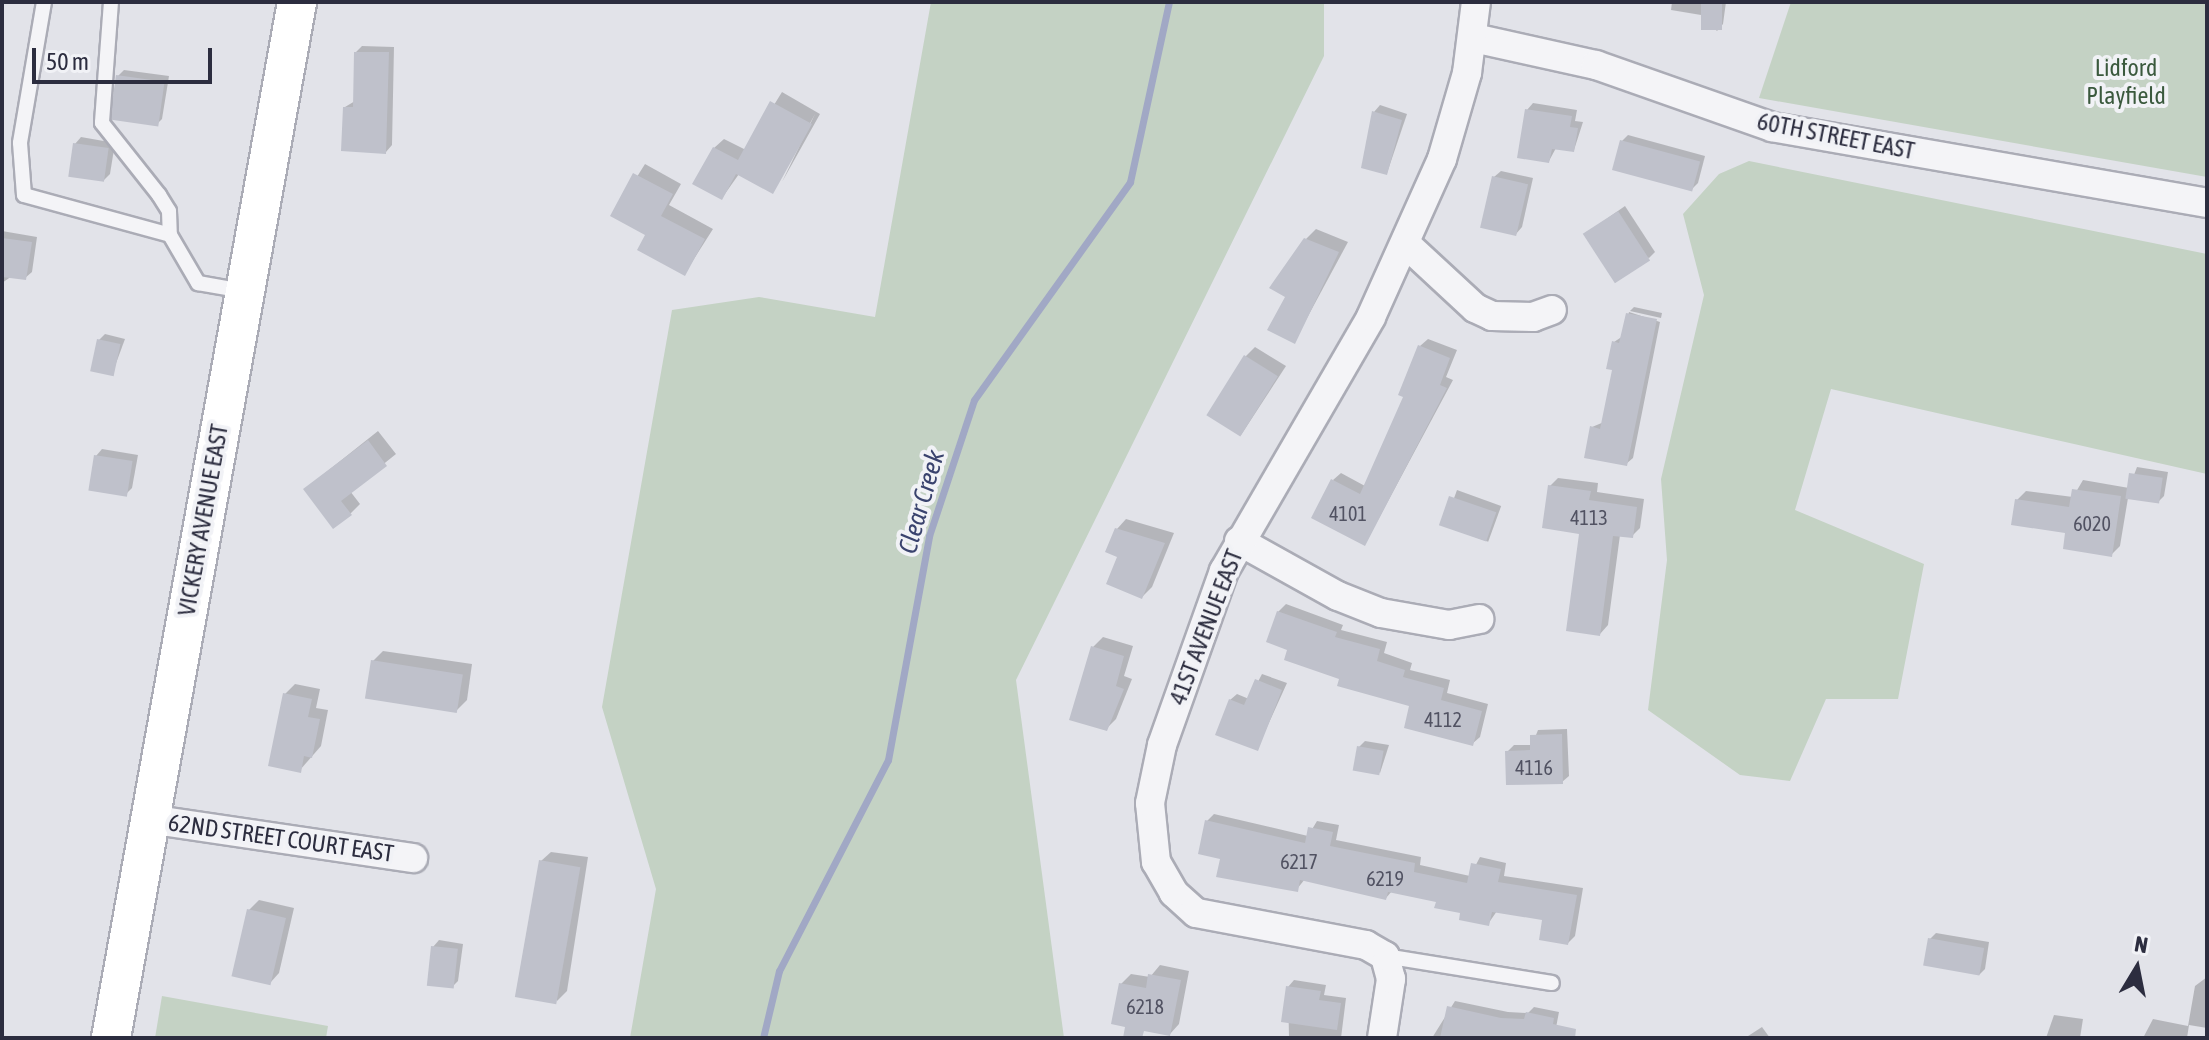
<!DOCTYPE html>
<html>
<head>
<meta charset="utf-8">
<style>
  body { margin:0 }
  #map { position:relative; width:2209px; height:1040px; overflow:hidden; background:#e2e3e9; font-family:"Asap Condensed",sans-serif }
  div>[style] { position:absolute }
  .green>* { inset:0; background:#c4d2c4 }
  .shadow>* { inset:0; background:#0003; transform-origin:0 0 }
  .stream>* { height:7px; margin:-3.5px; padding:0 3.5px; transform-origin:3.5px; border-radius:3.5px; background:#a1a8c5 }
  .building>* { inset:0; background:#bfc1cb; transform-origin:0 0 }
  .roads { filter:drop-shadow(2px 0 #abacb6) drop-shadow(-2px 0 #abacb6) drop-shadow(0 2px #abacb6) drop-shadow(0 -2px #abacb6) }
  .lane>* { height:14px; margin:-7px; padding:0 7px; transform-origin:7px; border-radius:7px; background:#f4f4f7 }
  .street>* { height:28px; margin:-14px; padding:0 14px; transform-origin:14px; border-radius:14px; background:#f4f4f7 }
  .secondary>* { height:38px; margin:-19px; padding:0 19px; transform-origin:19px; border-radius:19px; background:#fff }
  span { translate:-50% -50%; white-space:nowrap; text-align:center; line-height:1.15; -webkit-text-stroke:8px #f1f2f6; paint-order:stroke }
  .number-label { font-size:20px; color:#515262 }
  .number-label span { -webkit-text-stroke-width:0 }
  .park-label { font-size:24px; color:#3a593d }
  .street-label { font-size:24px; color:#2c2d3f }
  .water-label { font-size:26px; color:#3a436e; font-style:italic }
  .frame { position:absolute; inset:0; border:4px solid #2c2d3f; pointer-events:none }
  .north { position:absolute; left:2097px; top:928px; width:80px; height:80px; -webkit-text-stroke:6px #f1f2f6; paint-order:stroke; rotate:10deg; font-size:22px; font-weight:700; line-height:32px; text-align:center; color:#2c2d3f }
  .north::after { content:''; display:block; margin:auto; width:28px; height:36px; background:#2c2d3f; clip-path:polygon(50% 0,100% 100%,50% 72%,0 100%) }
  .scale { position:absolute; left:32px; top:48px; width:180px; height:36px; box-sizing:border-box; border:4px solid #2c2d3f; border-top:0; padding-left:10px; font-size:24px; line-height:28px; white-space:nowrap; color:#2c2d3f; -webkit-text-stroke:6px #f1f2f6; paint-order:stroke }
</style>
</head>
<body>
<div id="map">
  <div class="green">
    <div style="clip-path:polygon(931px 2px,1324px 2px,1324px 56px,1016px 680px,1064px 1038px,630px 1038px,656px 889px,602px 707px,672px 310px,759px 297px,875px 317px)"></div>
    <div style="clip-path:polygon(1791px 2px,2207px 2px,2207px 177px,1759px 98px)"></div>
    <div style="clip-path:polygon(1749px 161px,2207px 254px,2207px 474px,1831px 389px,1795px 510px,1924px 564px,1898px 699px,1826px 699px,1790px 781px,1740px 775px,1648px 710px,1667px 560px,1661px 479px,1704px 295px,1683px 214px,1719px 174px)"></div>
    <div style="clip-path:polygon(162px 996px,328px 1026px,326px 1038px,155px 1038px)"></div>
  </div>
  <div class="shadow">
    <div style="clip-path:polygon(1672px 2px,1726px 2px,1723px 24px,1717px 31px,1701px 15px,1671px 10px)"></div>
    <div style="clip-path:polygon(362px 46px,394px 47px,392px 145px,386px 152px,345px 107px,355px 101px,356px 52px)"></div>
    <div style="clip-path:polygon(124px 70px,169px 76px,162px 119px,156px 125px,118px 76px)"></div>
    <div style="clip-path:polygon(782px 92px,820px 114px,782px 182px,815px 114px,773px 192px,739px 174px,722px 198px,714px 148px,724px 139px,746px 150px)"></div>
    <div style="clip-path:polygon(1533px 103px,1577px 110px,1575px 121px,1583px 122px,1574px 150px,1556px 148px,1549px 161px,1527px 110px)"></div>
    <div style="clip-path:polygon(1380px 105px,1407px 114px,1387px 173px,1374px 112px)"></div>
    <div style="clip-path:polygon(1628px 135px,1705px 156px,1698px 183px,1692px 189px,1622px 141px)"></div>
    <div style="clip-path:polygon(81px 137px,115px 143px,110px 174px,103px 181px,75px 144px)"></div>
    <div style="clip-path:polygon(645px 164px,681px 184px,669px 205px,713px 229px,685px 273px,647px 234px,613px 215px)"></div>
    <div style="clip-path:polygon(1501px 171px,1533px 178px,1522px 227px,1516px 234px,1494px 177px)"></div>
    <div style="clip-path:polygon(1625px 206px,1655px 252px,1649px 258px,1585px 234px)"></div>
    <div style="clip-path:polygon(1316px 229px,1348px 242px,1294px 342px,1306px 239px)"></div>
    <div style="clip-path:polygon(2px 231px,37px 237px,32px 272px,25px 278px,12px 276px,2px 283px)"></div>
    <div style="clip-path:polygon(1634px 307px,1662px 313px,1661px 318px,1630px 311px)"></div>
    <div style="clip-path:polygon(1629px 312px,1660px 322px,1633px 458px,1626px 464px,1592px 427px,1604px 422px,1615px 369px,1614px 342px,1623px 336px)"></div>
    <div style="clip-path:polygon(105px 334px,125px 339px,112px 374px,99px 340px)"></div>
    <div style="clip-path:polygon(1428px 339px,1457px 350px,1446px 377px,1453px 380px,1365px 544px,1333px 480px,1341px 473px,1365px 486px,1406px 396px,1420px 346px)"></div>
    <div style="clip-path:polygon(1255px 347px,1286px 366px,1241px 435px,1246px 356px)"></div>
    <div style="clip-path:polygon(378px 431px,396px 454px,350px 491px,360px 504px,350px 514px,305px 489px)"></div>
    <div style="clip-path:polygon(102px 449px,138px 455px,132px 488px,126px 494px,96px 456px)"></div>
    <div style="clip-path:polygon(2137px 467px,2168px 472px,2164px 496px,2158px 502px,2128px 498px,2120px 546px,2111px 555px,2017px 500px,2026px 491px,2073px 497px,2083px 480px,2129px 488px)"></div>
    <div style="clip-path:polygon(1558px 478px,1598px 483px,1597px 492px,1644px 499px,1640px 528px,1632px 536px,1620px 535px,1608px 625px,1600px 634px,1581px 532px,1550px 486px)"></div>
    <div style="left:1457px;top:490px;width:47px;height:38px;rotate:20deg"></div>
    <div style="clip-path:polygon(1126px 519px,1174px 533px,1152px 587px,1142px 597px,1119px 556px,1117px 529px)"></div>
    <div style="clip-path:polygon(1286px 604px,1343px 625px,1341px 630px,1387px 642px,1384px 653px,1412px 663px,1410px 670px,1450px 680px,1447px 693px,1488px 704px,1480px 737px,1472px 744px,1412px 704px,1341px 678px,1290px 648px,1278px 612px)"></div>
    <div style="clip-path:polygon(1103px 637px,1133px 646px,1124px 676px,1132px 679px,1116px 719px,1106px 729px,1093px 647px)"></div>
    <div style="clip-path:polygon(383px 651px,472px 664px,467px 700px,457px 710px,373px 661px)"></div>
    <div style="clip-path:polygon(1262px 674px,1287px 683px,1257px 749px,1230px 700px,1237px 694px,1249px 699px)"></div>
    <div style="clip-path:polygon(295px 684px,320px 689px,316px 708px,328px 710px,321px 746px,300px 770px,285px 694px)"></div>
    <div style="clip-path:polygon(1567px 729px,1569px 776px,1562px 782px,1507px 752px,1514px 745px,1532px 745px,1538px 730px)"></div>
    <div style="clip-path:polygon(1365px 741px,1389px 745px,1380px 773px,1359px 747px)"></div>
    <div style="clip-path:polygon(1214px 814px,1308px 836px,1317px 821px,1339px 825px,1336px 840px,1421px 857px,1420px 865px,1470px 876px,1480px 857px,1506px 863px,1504px 876px,1583px 888px,1575px 936px,1568px 943px,1544px 918px,1497px 911px,1488px 924px,1438px 900px,1392px 891px,1386px 898px,1305px 879px,1297px 889px,1222px 857px,1207px 821px)"></div>
    <div style="clip-path:polygon(551px 852px,588px 857px,567px 991px,557px 1001px,541px 861px)"></div>
    <div style="clip-path:polygon(259px 900px,294px 908px,279px 973px,270px 983px,249px 910px)"></div>
    <div style="clip-path:polygon(1936px 933px,1989px 942px,1985px 969px,1979px 975px,1930px 939px)"></div>
    <div style="clip-path:polygon(439px 940px,463px 944px,458px 981px,452px 987px,433px 947px)"></div>
    <div style="clip-path:polygon(1160px 965px,1189px 971px,1179px 1024px,1170px 1034px,1121px 984px,1131px 974px,1150px 977px)"></div>
    <div style="clip-path:polygon(2207px 977px,2207px 1028px,2189px 1025px,2187px 1038px,2143px 1038px,2153px 1019px,2188px 1026px,2195px 986px)"></div>
    <div style="clip-path:polygon(1294px 980px,1326px 985px,1324px 995px,1346px 998px,1341px 1038px,1289px 1038px,1288px 987px)"></div>
    <div style="clip-path:polygon(1455px 1001px,1508px 1012px,1528px 1013px,1534px 1007px,1559px 1012px,1554px 1038px,1432px 1038px)"></div>
    <div style="clip-path:polygon(2054px 1015px,2083px 1019px,2080px 1038px,2046px 1038px)"></div>
    <div style="clip-path:polygon(1762px 1027px,1770px 1038px,1745px 1038px)"></div>
  </div>
  <div class="stream">
    <div style="left:763px;top:1038px;width:69px;rotate:-76.6deg"></div>
    <div style="left:779px;top:971px;width:237px;rotate:-62.7deg"></div>
    <div style="left:888px;top:760px;width:228px;rotate:-79.6deg"></div>
    <div style="left:929px;top:536px;width:143px;rotate:-71.7deg"></div>
    <div style="left:974px;top:400px;width:268px;rotate:-54.4deg"></div>
    <div style="left:1130px;top:182px;width:184px;rotate:-77.8deg"></div>
  </div>
  <div class="building">
    <div style="left:1701px;top:2px;width:21px;height:28px"></div>
    <div style="clip-path:polygon(354px 52px,389px 52px,386px 154px,341px 151px,343px 107px,353px 107px)"></div>
    <div style="left:116px;top:75px;width:49px;height:45px;rotate:8deg"></div>
    <div style="clip-path:polygon(770px 101px,812px 124px,773px 194px,736px 174px,722px 200px,692px 184px,713px 147px,738px 160px)"></div>
    <div style="clip-path:polygon(1525px 109px,1572px 116px,1570px 127px,1578px 128px,1574px 152px,1552px 149px,1549px 163px,1517px 158px)"></div>
    <div style="clip-path:polygon(1372px 111px,1402px 120px,1387px 175px,1361px 168px)"></div>
    <div style="left:1620px;top:140px;width:83px;height:31px;rotate:15deg"></div>
    <div style="left:73px;top:143px;width:36px;height:34px;rotate:8deg"></div>
    <div style="clip-path:polygon(633px 173px,673px 194px,661px 216px,705px 239px,685px 276px,637px 250px,645px 235px,610px 216px)"></div>
    <div style="left:1492px;top:176px;width:37px;height:53px;rotate:13deg"></div>
    <div style="left:1618px;top:211px;width:59px;height:42px;rotate:57deg"></div>
    <div style="clip-path:polygon(2px 238px,32px 242px,26px 280px,2px 277px)"></div>
    <div style="clip-path:polygon(1304px 238px,1339px 252px,1295px 344px,1267px 330px,1285px 297px,1269px 288px)"></div>
    <div style="clip-path:polygon(1626px 313px,1657px 319px,1627px 466px,1584px 458px,1590px 426px,1600px 429px,1612px 370px,1606px 369px,1612px 341px,1619px 343px)"></div>
    <div style="left:97px;top:339px;width:24px;height:33px;rotate:12deg"></div>
    <div style="clip-path:polygon(1418px 345px,1450px 358px,1440px 385px,1447px 388px,1365px 546px,1311px 518px,1331px 479px,1360px 494px,1403px 397px,1398px 395px)"></div>
    <div style="left:1244px;top:355px;width:40px;height:71px;rotate:32deg"></div>
    <div style="clip-path:polygon(368px 440px,387px 466px,341px 501px,352px 515px,333px 529px,303px 489px)"></div>
    <div style="left:94px;top:455px;width:39px;height:36px;rotate:9deg"></div>
    <div style="left:2129px;top:473px;width:34px;height:26px;rotate:8deg"></div>
    <div style="clip-path:polygon(1548px 485px,1591px 491px,1589px 500px,1637px 507px,1633px 538px,1613px 536px,1600px 636px,1566px 631px,1579px 534px,1542px 528px)"></div>
    <div style="clip-path:polygon(2072px 489px,2121px 496px,2112px 557px,2063px 549px,2065px 533px,2011px 525px,2015px 499px,2069px 507px)"></div>
    <div style="left:1449px;top:496px;width:50px;height:31px;rotate:19deg"></div>
    <div style="clip-path:polygon(1115px 528px,1165px 543px,1142px 599px,1106px 584px,1117px 557px,1105px 552px)"></div>
    <div style="clip-path:polygon(1277px 611px,1337px 632px,1335px 637px,1380px 649px,1377px 661px,1405px 670px,1403px 677px,1444px 688px,1441px 700px,1482px 711px,1473px 746px,1404px 728px,1409px 706px,1337px 686px,1339px 679px,1284px 660px,1287px 650px,1266px 642px)"></div>
    <div style="clip-path:polygon(1091px 646px,1124px 656px,1116px 686px,1124px 689px,1107px 731px,1069px 720px)"></div>
    <div style="left:371px;top:660px;width:93px;height:39px;rotate:9deg"></div>
    <div style="clip-path:polygon(1255px 679px,1282px 690px,1258px 751px,1215px 735px,1229px 699px,1244px 705px)"></div>
    <div style="clip-path:polygon(283px 693px,312px 699px,308px 717px,320px 719px,312px 758px,304px 756px,301px 773px,268px 766px)"></div>
    <div style="clip-path:polygon(1562px 734px,1563px 784px,1506px 785px,1505px 751px,1530px 750px,1530px 735px)"></div>
    <div style="left:1357px;top:746px;width:27px;height:25px;rotate:10deg"></div>
    <div style="clip-path:polygon(1205px 820px,1305px 843px,1308px 827px,1333px 832px,1330px 846px,1415px 863px,1414px 872px,1467px 883px,1471px 863px,1501px 869px,1498px 882px,1577px 895px,1568px 945px,1539px 940px,1542px 920px,1492px 912px,1489px 926px,1459px 920px,1460px 913px,1434px 908px,1436px 902px,1388px 892px,1386px 900px,1300px 880px,1298px 892px,1216px 877px,1220px 859px,1198px 854px)"></div>
    <div style="left:539px;top:860px;width:42px;height:139px;rotate:10deg"></div>
    <div style="left:247px;top:909px;width:40px;height:69px;rotate:13deg"></div>
    <div style="left:1928px;top:938px;width:57px;height:28px;rotate:10deg"></div>
    <div style="left:431px;top:946px;width:27px;height:40px;rotate:6deg"></div>
    <div style="clip-path:polygon(1148px 974px,1181px 980px,1170px 1036px,1144px 1031px,1142px 1038px,1123px 1038px,1125px 1027px,1111px 1024px,1119px 983px,1146px 988px)"></div>
    <div style="clip-path:polygon(1286px 986px,1321px 991px,1319px 1000px,1341px 1003px,1337px 1030px,1281px 1022px)"></div>
    <div style="clip-path:polygon(1447px 1006px,1501px 1018px,1524px 1019px,1526px 1012px,1554px 1018px,1553px 1024px,1576px 1029px,1575px 1038px,1440px 1038px)"></div>
  </div>
  <div class="roads">
    <div class="lane">
      <div style="left:44px;top:2px;width:143px;rotate:99.7deg"></div>
      <div style="left:20px;top:143px;width:52px;rotate:85.6deg"></div>
      <div style="left:24px;top:195px;width:151px;rotate:15.3deg"></div>
      <div style="left:170px;top:235px;width:56px;rotate:59.7deg"></div>
      <div style="left:198px;top:283px;width:47px;rotate:9.9deg"></div>
      <div style="left:111px;top:2px;width:121px;rotate:94.3deg"></div>
      <div style="left:102px;top:123px;width:92px;rotate:51.6deg"></div>
      <div style="left:159px;top:195px;width:19px;rotate:58deg"></div>
      <div style="left:169px;top:211px;width:24px;rotate:88deg"></div>
      <div style="left:1385px;top:956px;width:169px;rotate:9.2deg"></div>
    </div>
    <div class="street">
      <div style="left:1474px;top:38px;width:125px;rotate:12.5deg"></div>
      <div style="left:1596px;top:65px;width:187px;rotate:19.4deg"></div>
      <div style="left:1772px;top:127px;width:442px;rotate:9.9deg"></div>
      <div style="left:1406px;top:244px;width:94px;rotate:42.8deg"></div>
      <div style="left:1475px;top:308px;width:19px;rotate:25deg"></div>
      <div style="left:1492px;top:316px;width:41px;rotate:1.4deg"></div>
      <div style="left:1533px;top:317px;width:20px;rotate:-20deg"></div>
      <div style="left:1239px;top:541px;width:113px;rotate:29.1deg"></div>
      <div style="left:1338px;top:596px;width:46px;rotate:21.6deg"></div>
      <div style="left:1381px;top:613px;width:69px;rotate:10deg"></div>
      <div style="left:1449px;top:625px;width:31px;rotate:-11deg"></div>
      <div style="left:148px;top:819px;width:268px;rotate:8.4deg"></div>
      <div style="left:1382px;top:1038px;width:60px;rotate:-81.3deg"></div>
      <div style="left:1391px;top:979px;width:24px;rotate:-105deg"></div>
      <div style="left:1385px;top:956px;width:22px;rotate:-150deg"></div>
      <div style="left:1366px;top:945px;width:173px;rotate:-169.3deg"></div>
      <div style="left:1196px;top:913px;width:30px;rotate:-138deg"></div>
      <div style="left:1174px;top:893px;width:36px;rotate:-120deg"></div>
      <div style="left:1156px;top:862px;width:59px;rotate:-95.8deg"></div>
      <div style="left:1150px;top:803px;width:59px;rotate:-78.3deg"></div>
      <div style="left:1162px;top:745px;width:185px;rotate:-70.4deg"></div>
      <div style="left:1224px;top:571px;width:293px;rotate:-59.9deg"></div>
      <div style="left:1371px;top:317px;width:173px;rotate:-65.8deg"></div>
      <div style="left:1442px;top:159px;width:90px;rotate:-73.8deg"></div>
      <div style="left:1467px;top:73px;width:72px;rotate:-82.8deg"></div>
    </div>
    <div class="secondary">
      <div style="left:111px;top:1038px;width:1053px;rotate:-79.82deg"></div>
    </div>
  </div>
  <div class="number-label">
    <span style="left:1348px;top:513px">4101</span>
    <span style="left:1589px;top:517px">4113</span>
    <span style="left:2092px;top:523px">6020</span>
    <span style="left:1443px;top:719px">4112</span>
    <span style="left:1534px;top:767px">4116</span>
    <span style="left:1299px;top:861px">6217</span>
    <span style="left:1385px;top:878px">6219</span>
    <span style="left:1145px;top:1006px">6218</span>
  </div>
  <div class="park-label">
    <span style="left:2126px;top:82px">Lidford<br>Playfield</span>
  </div>
  <div class="street-label">
    <span style="left:1836px;top:136px;rotate:11deg">60TH STREET EAST</span>
    <span style="left:203px;top:520px;rotate:-80deg">VICKERY AVENUE EAST</span>
    <span style="left:1206px;top:627px;rotate:-69deg">41ST AVENUE EAST</span>
    <span style="left:281px;top:838px;rotate:8deg">62ND STREET COURT EAST</span>
  </div>
  <div class="water-label">
    <span style="left:922px;top:502px;rotate:-74deg">Clear Creek</span>
  </div>
  <div class="frame"></div>
  <div class="north">N</div>
  <div class="scale">50 m</div>
</div>
</body>
</html>
